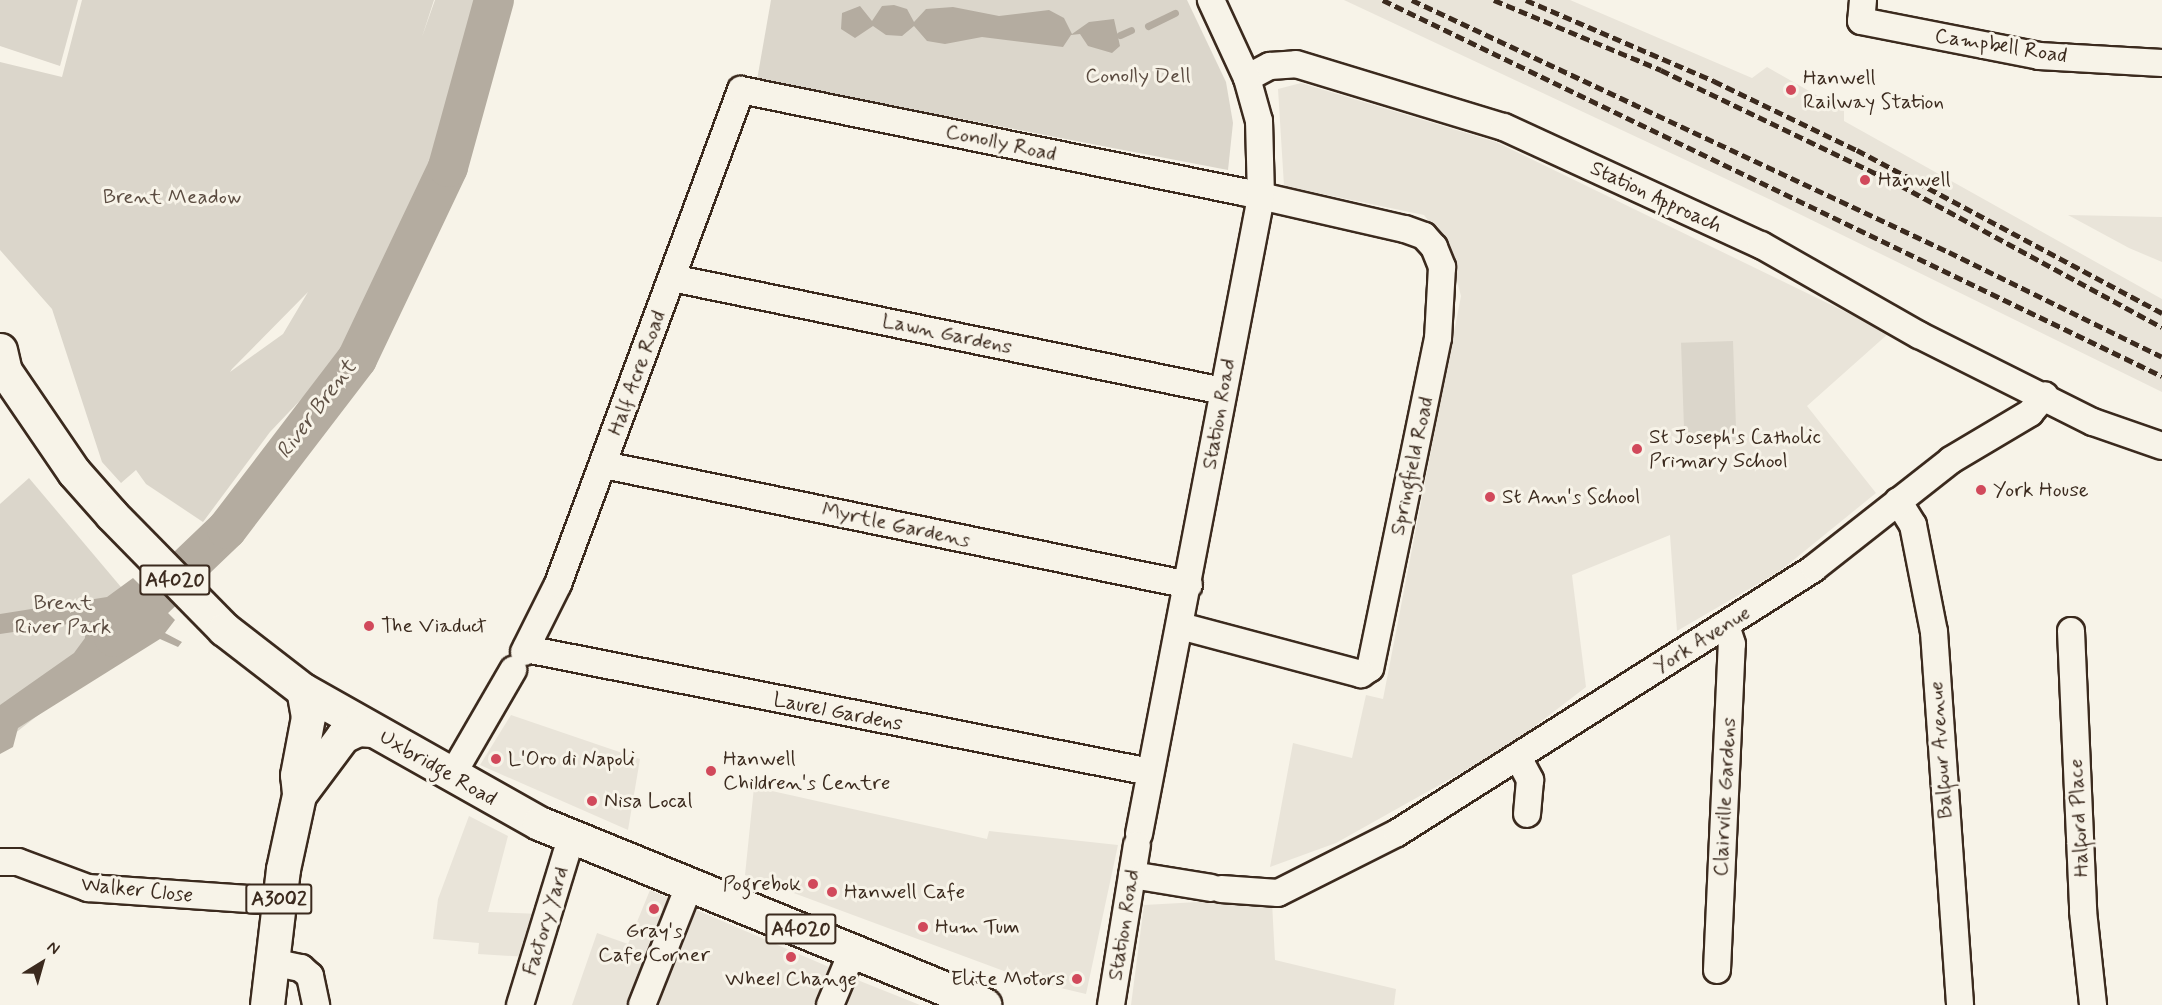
<!DOCTYPE html>
<html>
<head>
<meta charset="utf-8">
<style>
  body { margin:0 }
  #map { position:relative; width:2162px; height:1005px; overflow:hidden; background:#f7f3e8; font-family:Mynerve,sans-serif }
  div>[style] { position:absolute }
  .built>* { inset:0; background:#e9e4d9 }
  .green>* { inset:0; background:#dbd6cb; transform-origin:0 0 }
  .water>* { inset:0; background:#b4aca0 }
  .stream>* { height:7px; margin:-3.5px; padding:0 3.5px; transform-origin:3.5px; border-radius:3.5px; background:#b4aca0 }
  .river>* { height:40px; margin:-20px; padding:0 20px; transform-origin:20px; border-radius:20px; background:#b4aca0 }
  .roads { filter:drop-shadow(2px 0 #3b2a1e) drop-shadow(-2px 0 #3b2a1e) drop-shadow(0 2px #3b2a1e) drop-shadow(0 -2px #3b2a1e) }
  .minor>* { height:26px; margin:-13px; padding:0 13px; transform-origin:13px; border-radius:13px; background:#f7f3e8 }
  .primary>* { height:33px; margin:-16.5px; padding:0 16.5px; transform-origin:16.5px; border-radius:16.5px; background:#f7f3e8 }
  .rail>* { height:4.5px; margin-top:-2.25px; transform-origin:0; background:repeating-linear-gradient(90deg,#3b2a1e 0 9px,transparent 0 13.5px) }
  .dots>* { width:16px; height:16px; translate:-50% -50%; box-sizing:border-box; border:3px solid #f7f3e8; border-radius:50% }
  span { translate:-50% -50%; white-space:nowrap; text-align:center; line-height:1.15; -webkit-text-stroke:6px #f7f3e8; paint-order:stroke }
  .shield-label span { padding:2px 4px; background:#f7f3e8; border:2px solid; border-radius:4px; -webkit-text-stroke-width:0 }
  .shield-label { font-size:20px; color:#3b2a1e; font-weight:700 }
  .street-label { font-size:21px; color:#3b2a1e }
  .park-label { font-size:21px; color:#5b4c41 }
  .poi-label { font-size:21px; color:#3b2a1e }
  .left { translate:0 -50%; text-align:left }
  .right { translate:-100% -50%; text-align:right }
  .water-label { font-size:22px; color:#5f5145; font-style:italic }
  .north { position:absolute; left:12px; top:933px; width:60px; height:60px; -webkit-text-stroke:4px #f7f3e8; paint-order:stroke; rotate:37deg; font-size:16px; font-weight:700; line-height:24px; text-align:center; color:#3b2a1e }
  .north::after { content:''; display:block; margin:auto; width:21px; height:27px; background:#3b2a1e; clip-path:polygon(50% 0,100% 100%,50% 72%,0 100%) }
</style>
</head>
<body>
<div id="map">
  <div class="built">
    <div style="clip-path:polygon(1344px 0,1570px 0,1752px 78px,1767px 67px,1844px 111px,1844px 121px,2162px 299px,2162px 392px,1771px 200px)"></div>
    <div style="clip-path:polygon(1301px 83px,1496px 142px,1889px 333px,1807px 406px,1876px 493px,1780px 571px,1677px 631px,1670px 535px,1572px 575px,1586px 687px,1509px 746px,1336px 843px,1270px 867px,1293px 743px,1352px 758px,1366px 695px,1383px 699px,1461px 296px,1448px 247px,1424px 215px,1284px 186px,1278px 89px)"></div>
    <div style="clip-path:polygon(2068px 215px,2162px 217px,2162px 262px,2129px 248px)"></div>
    <div style="clip-path:polygon(511px 715px,640px 759px,628px 830px,480px 765px)"></div>
    <div style="clip-path:polygon(754px 787px,987px 839px,989px 831px,1118px 845px,1086px 994px,1031px 981px,745px 875px)"></div>
    <div style="clip-path:polygon(469px 816px,508px 836px,488px 912px,542px 914px,529px 957px,478px 954px,479px 943px,433px 939px,438px 899px)"></div>
    <div style="clip-path:polygon(650px 890px,829px 967px,813px 1005px,572px 1005px,597px 933px,628px 944px)"></div>
    <div style="clip-path:polygon(1235px 900px,1272px 902px,1275px 960px,1396px 989px,1394px 1005px,1131px 1005px,1144px 905px)"></div>
    <div style="clip-path:polygon(855px 979px,920px 1005px,843px 1005px)"></div>
  </div>
  <div class="green">
    <div style="clip-path:polygon(0 0,78px 0,60px 66px,0 46px)"></div>
    <div style="clip-path:polygon(evenodd,82px 0,434px 0,422px 37px,435px 0,483px 0,435px 164px,346px 352px,270px 432px,203px 522px,146px 484px,136px 470px,121px 483px,102px 462px,52px 309px,0 250px,0 62px,62px 77px,82px 0,308px 292px,283px 334px,230px 372px,232px 369px,308px 292px)"></div>
    <div style="clip-path:polygon(771px 0,1187px 0,1226px 82px,1233px 123px,1228px 170px,757px 80px)"></div>
    <div style="left:1733px;top:341px;width:102px;height:52px;rotate:88deg"></div>
    <div style="clip-path:polygon(29px 478px,153px 625px,0 745px,0 504px)"></div>
  </div>
  <div class="water">
    <div style="clip-path:polygon(894px 5px,907px 9px,914px 22px,926px 9px,953px 7px,999px 16px,1049px 10px,1064px 18px,1072px 34px,1089px 22px,1114px 19px,1120px 46px,1112px 53px,1088px 46px,1080px 34px,1071px 35px,1063px 47px,982px 37px,945px 44px,927px 41px,914px 26px,902px 36px,886px 35px,873px 26px,855px 38px,841px 29px,842px 13px,860px 6px,872px 21px,882px 6px)"></div>
    <div style="clip-path:polygon(133px 578px,175px 620px,165px 633px,182px 642px,178px 647px,160px 639px,18px 728px,13px 747px,0 754px,0 705px,74px 653px,85px 638px,85px 629px,82px 622px,0 634px,0 614px,107px 597px)"></div>
  </div>
  <div class="stream">
    <div style="left:1148px;top:26px;width:30px;rotate:-26deg"></div>
    <div style="left:1120px;top:35px;width:12px;rotate:-24deg"></div>
  </div>
  <div class="river">
    <div style="left:114px;top:637px;width:156px;rotate:-43.7deg"></div>
    <div style="left:227px;top:529px;width:214px;rotate:-52.6deg"></div>
    <div style="left:357px;top:359px;width:212px;rotate:-64.6deg"></div>
    <div style="left:448px;top:167px;width:173px;rotate:-74.6deg"></div>
  </div>
  <div class="roads">
    <div class="minor">
      <div style="left:1863px;top:0;width:21px;rotate:95deg"></div>
      <div style="left:1861px;top:21px;width:181px;rotate:11.1deg"></div>
      <div style="left:2039px;top:56px;width:123px;rotate:3.3deg"></div>
      <div style="left:1247px;top:78px;width:26px;rotate:-28deg"></div>
      <div style="left:1270px;top:66px;width:26px;rotate:-4deg"></div>
      <div style="left:1296px;top:64px;width:217px;rotate:16.9deg"></div>
      <div style="left:1504px;top:127px;width:283px;rotate:24.7deg"></div>
      <div style="left:1761px;top:245px;width:182px;rotate:29.7deg"></div>
      <div style="left:1919px;top:335px;width:195px;rotate:26.6deg"></div>
      <div style="left:2093px;top:422px;width:73px;rotate:19.2deg"></div>
      <div style="left:672px;top:278px;width:562px;rotate:11.59deg"></div>
      <div style="left:604px;top:465px;width:597px;rotate:11.59deg"></div>
      <div style="left:1898px;top:501px;width:28px;rotate:58deg"></div>
      <div style="left:1913px;top:525px;width:109px;rotate:78.9deg"></div>
      <div style="left:1934px;top:632px;width:374px;rotate:86deg"></div>
      <div style="left:2071px;top:631px;width:280px;rotate:87.5deg"></div>
      <div style="left:2083px;top:911px;width:95px;rotate:83.9deg"></div>
      <div style="left:526px;top:649px;width:636px;rotate:11.15deg"></div>
      <div style="left:524px;top:652px;width:76px;rotate:-63.4deg"></div>
      <div style="left:558px;top:584px;width:527px;rotate:-69.67deg"></div>
      <div style="left:741px;top:90px;width:512px;rotate:11.49deg"></div>
      <div style="left:1243px;top:192px;width:166px;rotate:12.9deg"></div>
      <div style="left:1405px;top:229px;width:20px;rotate:20deg"></div>
      <div style="left:1424px;top:236px;width:15px;rotate:48deg"></div>
      <div style="left:1434px;top:247px;width:22px;rotate:68deg"></div>
      <div style="left:1442px;top:267px;width:71px;rotate:93.2deg"></div>
      <div style="left:1438px;top:338px;width:337px;rotate:101.6deg"></div>
      <div style="left:1370px;top:668px;width:11px;rotate:146deg"></div>
      <div style="left:1361px;top:674px;width:187px;rotate:-165.1deg"></div>
      <div style="left:1519px;top:759px;width:24px;rotate:62deg"></div>
      <div style="left:1530px;top:780px;width:34px;rotate:95deg"></div>
      <div style="left:451px;top:777px;width:124px;rotate:-59.9deg"></div>
      <div style="left:1139px;top:834px;width:649px;rotate:-79.16deg"></div>
      <div style="left:1261px;top:197px;width:76px;rotate:-91.5deg"></div>
      <div style="left:1259px;top:121px;width:45px;rotate:-105.6deg"></div>
      <div style="left:1247px;top:78px;width:86px;rotate:-114.8deg"></div>
      <div style="left:0;top:862px;width:18px"></div>
      <div style="left:18px;top:862px;width:75px;rotate:20.4deg"></div>
      <div style="left:88px;top:888px;width:190px;rotate:3.9deg"></div>
      <div style="left:1132px;top:875px;width:80px;rotate:9.3deg"></div>
      <div style="left:1221px;top:889px;width:57px;rotate:4deg"></div>
      <div style="left:1278px;top:893px;width:133px;rotate:-26.8deg"></div>
      <div style="left:1397px;top:833px;width:494px;rotate:-32.4deg"></div>
      <div style="left:1814px;top:568px;width:174px;rotate:-38.2deg"></div>
      <div style="left:1951px;top:460px;width:92px;rotate:-30.7deg"></div>
      <div style="left:2030px;top:413px;width:23px;rotate:-50deg"></div>
      <div style="left:272px;top:962px;width:30px;rotate:12deg"></div>
      <div style="left:301px;top:968px;width:12px;rotate:42deg"></div>
      <div style="left:310px;top:976px;width:30px;rotate:78deg"></div>
      <div style="left:1717px;top:970px;width:326px;rotate:-87.4deg"></div>
      <div style="left:1732px;top:644px;width:19px;rotate:-108deg"></div>
      <div style="left:520px;top:1005px;width:175px;rotate:-73deg"></div>
      <div style="left:642px;top:1005px;width:128px;rotate:-68.4deg"></div>
      <div style="left:830px;top:1005px;width:60px;rotate:-67.3deg"></div>
      <div style="left:1111px;top:1005px;width:162px;rotate:-80.8deg"></div>
    </div>
    <div class="primary">
      <div style="left:0;top:350px;width:22px;rotate:77deg"></div>
      <div style="left:5px;top:371px;width:122px;rotate:55.7deg"></div>
      <div style="left:74px;top:472px;width:57px;rotate:48.5deg"></div>
      <div style="left:112px;top:515px;width:160px;rotate:45.5deg"></div>
      <div style="left:224px;top:629px;width:100px;rotate:37.7deg"></div>
      <div style="left:303px;top:690px;width:271px;rotate:29.4deg"></div>
      <div style="left:539px;top:823px;width:481px;rotate:22.2deg"></div>
      <div style="left:299px;top:793px;width:18px;rotate:-96deg"></div>
      <div style="left:297px;top:775px;width:59px;rotate:-79.3deg"></div>
      <div style="left:308px;top:717px;width:27px;rotate:-100deg"></div>
      <div style="left:267px;top:1005px;width:137px;rotate:-83.3deg"></div>
      <div style="left:283px;top:869px;width:76px;rotate:-77.8deg"></div>
      <div style="left:299px;top:795px;width:74px;rotate:-53.3deg"></div>
      <div style="left:343px;top:736px;width:17px;rotate:-25deg"></div>
      <div style="left:358px;top:729px;width:14px;rotate:4deg"></div>
    </div>
  </div>
  <div class="rail">
    <div style="left:1383px;top:0;width:865px;rotate:25.77deg"></div>
    <div style="left:1412px;top:0;width:593px;rotate:25.14deg"></div>
    <div style="left:1949px;top:252px;width:237px;rotate:26.2deg"></div>
    <div style="left:1494px;top:0;width:181px;rotate:22.7deg"></div>
    <div style="left:1661px;top:70px;width:265px;rotate:25.7deg"></div>
    <div style="left:1900px;top:185px;width:298px;rotate:28.5deg"></div>
    <div style="left:1526px;top:0;width:205px;rotate:23.3deg"></div>
    <div style="left:1714px;top:81px;width:159px;rotate:25.8deg"></div>
    <div style="left:1857px;top:150px;width:346px;rotate:28.1deg"></div>
  </div>
  <div class="dots">
    <div style="left:1791px;top:90px;background:#d1495b"></div>
    <div style="left:1865px;top:180px;background:#d1495b"></div>
    <div style="left:1637px;top:449px;background:#d1495b"></div>
    <div style="left:1981px;top:490px;background:#d1495b"></div>
    <div style="left:1490px;top:497px;background:#d1495b"></div>
    <div style="left:369px;top:626px;background:#d1495b"></div>
    <div style="left:496px;top:759px;background:#d1495b"></div>
    <div style="left:711px;top:771px;background:#d1495b"></div>
    <div style="left:592px;top:801px;background:#d1495b"></div>
    <div style="left:813px;top:884px;background:#d1495b"></div>
    <div style="left:832px;top:892px;background:#d1495b"></div>
    <div style="left:654px;top:909px;background:#d1495b"></div>
    <div style="left:923px;top:927px;background:#d1495b"></div>
    <div style="left:791px;top:957px;background:#d1495b"></div>
    <div style="left:1077px;top:979px;background:#d1495b"></div>
  </div>
  <div class="shield-label">
    <span style="left:175px;top:580px">A4020</span>
    <span style="left:279px;top:899px">A3002</span>
    <span style="left:801px;top:929px">A4020</span>
  </div>
  <div class="street-label">
    <span style="left:2001px;top:46px;rotate:9deg">Campbell Road</span>
    <span style="left:1001px;top:143px;rotate:12deg">Conolly Road</span>
    <span style="left:1656px;top:197px;rotate:25deg">Station Approach</span>
    <span style="left:947px;top:334px;rotate:12deg">Lawn Gardens</span>
    <span style="left:637px;top:373px;rotate:-70deg">Half Acre Road</span>
    <span style="left:1219px;top:414px;rotate:-80deg">Station Road</span>
    <span style="left:1412px;top:466px;rotate:-78deg">Springfield Road</span>
    <span style="left:896px;top:525px;rotate:12deg">Myrtle Gardens</span>
    <span style="left:1702px;top:640px;rotate:-32deg">York Avenue</span>
    <span style="left:838px;top:712px;rotate:11deg">Laurel Gardens</span>
    <span style="left:1941px;top:750px;rotate:-94deg">Balfour Avenue</span>
    <span style="left:438px;top:768px;rotate:30deg">Uxbridge Road</span>
    <span style="left:1725px;top:797px;rotate:-87deg">Clairville Gardens</span>
    <span style="left:2079px;top:818px;rotate:-93deg">Halford Place</span>
    <span style="left:137px;top:890px;rotate:6deg">Walker Close</span>
    <span style="left:546px;top:921px;rotate:-73deg">Factory Yard</span>
    <span style="left:1124px;top:925px;rotate:-81deg">Station Road</span>
  </div>
  <div class="park-label">
    <span style="left:1138px;top:76px">Conolly Dell</span>
    <span style="left:172px;top:197px">Brent Meadow</span>
    <span style="left:63px;top:615px">Brent<br>River Park</span>
  </div>
  <div class="poi-label">
    <span class="left" style="left:1803px;top:90px">Hanwell<br>Railway Station</span>
    <span class="left" style="left:1878px;top:180px">Hanwell</span>
    <span class="left" style="left:1649px;top:449px">St Joseph's Catholic<br>Primary School</span>
    <span class="left" style="left:1993px;top:490px">York House</span>
    <span class="left" style="left:1502px;top:497px">St Ann's School</span>
    <span class="left" style="left:381px;top:626px">The Viaduct</span>
    <span class="left" style="left:508px;top:759px">L'Oro di Napoli</span>
    <span class="left" style="left:723px;top:771px">Hanwell<br>Children's Centre</span>
    <span class="left" style="left:604px;top:801px">Nisa Local</span>
    <span class="right" style="left:801px;top:884px">Pogrebok</span>
    <span class="left" style="left:844px;top:892px">Hanwell Cafe</span>
    <span class="left" style="left:935px;top:927px">Hum Tum</span>
    <span style="left:654px;top:943px">Gray's<br>Cafe Corner</span>
    <span style="left:791px;top:979px">Wheel Change</span>
    <span class="right" style="left:1065px;top:979px">Elite Motors</span>
  </div>
  <div class="water-label">
    <span style="left:317px;top:410px;rotate:-53deg">River Brent</span>
  </div>
  <div class="north">N</div>
</div>
</body>
</html>
